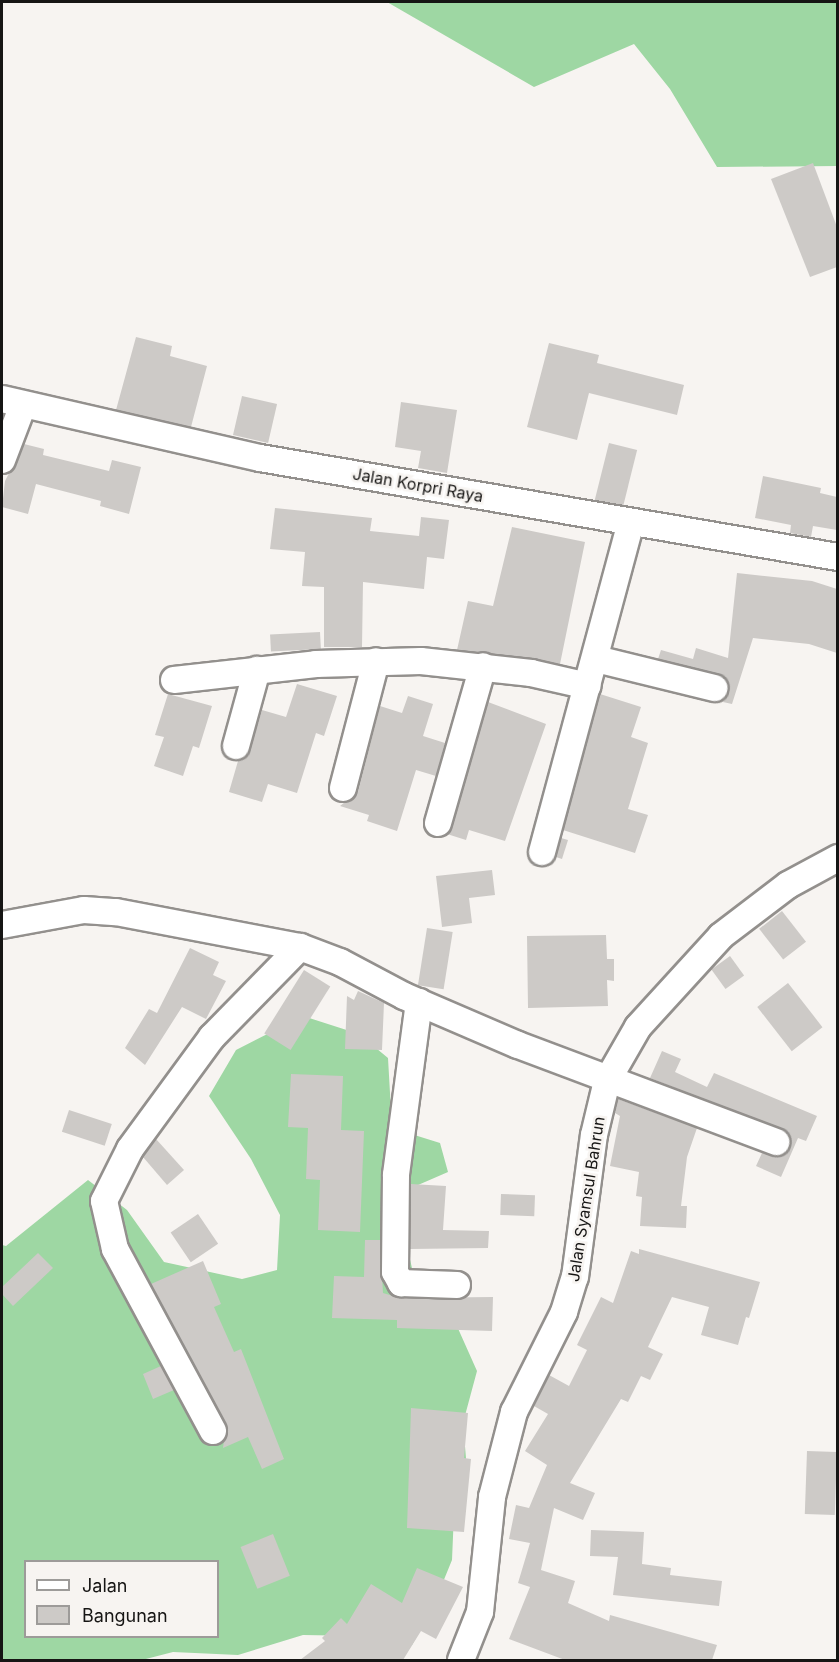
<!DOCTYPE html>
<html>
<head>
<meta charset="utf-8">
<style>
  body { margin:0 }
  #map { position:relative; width:839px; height:1662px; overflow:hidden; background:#f7f4f1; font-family:Inter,sans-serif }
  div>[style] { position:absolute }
  .forest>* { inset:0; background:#9ed7a3 }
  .building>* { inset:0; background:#cdcac7; transform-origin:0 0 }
  .roads { filter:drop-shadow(2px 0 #93908d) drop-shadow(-2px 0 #93908d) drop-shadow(0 2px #93908d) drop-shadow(0 -2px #93908d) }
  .minor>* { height:26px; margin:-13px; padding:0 13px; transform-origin:13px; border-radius:13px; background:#fff }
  span { translate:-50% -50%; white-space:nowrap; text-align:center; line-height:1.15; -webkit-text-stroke:5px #f7f4f1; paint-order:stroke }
  .street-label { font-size:16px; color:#161514 }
  .frame { position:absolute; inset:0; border:3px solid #161514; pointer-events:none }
  .legend { position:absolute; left:24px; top:1560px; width:195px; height:78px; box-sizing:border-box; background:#f7f4f1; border:2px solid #9d9b99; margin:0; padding:8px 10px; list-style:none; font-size:18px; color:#161514 }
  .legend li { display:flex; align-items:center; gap:12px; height:30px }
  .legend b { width:30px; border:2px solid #9d9b99 }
</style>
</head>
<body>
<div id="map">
  <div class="forest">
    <div style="clip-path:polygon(387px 2px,837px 2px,837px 166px,717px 167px,670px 89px,634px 44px,534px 87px)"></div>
    <div style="clip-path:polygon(evenodd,303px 1016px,359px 1034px,388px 1058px,392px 1128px,440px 1143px,448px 1172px,395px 1195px,415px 1281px,452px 1315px,477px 1371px,463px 1423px,466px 1458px,454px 1513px,452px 1560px,432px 1609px,412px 1645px,362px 1636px,303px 1635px,238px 1655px,173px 1652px,142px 1660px,2px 1660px,2px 1245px,6px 1246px,88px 1180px,127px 1210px,164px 1262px,242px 1279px,277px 1270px,280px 1215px,251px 1159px,209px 1096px,236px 1050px,303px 1016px,26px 1562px,218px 1562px,218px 1636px,26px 1636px,26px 1562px)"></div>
  </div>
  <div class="building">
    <div style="clip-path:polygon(813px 163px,837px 227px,837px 267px,810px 277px,771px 179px)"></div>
    <div style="clip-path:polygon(136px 337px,172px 346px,170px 356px,207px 366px,191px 427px,116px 410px)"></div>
    <div style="clip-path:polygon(549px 343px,599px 355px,597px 363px,684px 385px,677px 415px,589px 393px,577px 440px,527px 427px)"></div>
    <div style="left:242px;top:396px;width:36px;height:40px;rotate:13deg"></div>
    <div style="clip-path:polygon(401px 402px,457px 410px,447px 473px,418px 468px,421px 451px,395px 447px)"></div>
    <div style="left:609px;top:443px;width:29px;height:59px;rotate:14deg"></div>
    <div style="clip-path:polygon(24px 444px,44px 449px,43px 455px,109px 471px,112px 460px,141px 467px,129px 514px,100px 506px,101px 501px,36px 484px,28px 514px,2px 507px,5px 481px)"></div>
    <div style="clip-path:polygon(763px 476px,821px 488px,820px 493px,837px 497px,837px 530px,813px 526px,811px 537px,790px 533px,791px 525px,755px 518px)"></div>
    <div style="clip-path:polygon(275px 508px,372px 518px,370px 531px,419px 536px,421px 517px,449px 520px,444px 559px,427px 557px,424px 589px,363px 582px,362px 647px,324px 647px,324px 587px,302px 586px,305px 552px,270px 549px)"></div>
    <div style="clip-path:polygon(512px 527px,585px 542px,560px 664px,457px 650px,468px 601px,493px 606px)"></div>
    <div style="clip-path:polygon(737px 573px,812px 581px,837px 589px,837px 653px,809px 644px,753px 638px,732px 704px,723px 702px,729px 691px,724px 677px,658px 659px,661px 650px,693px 659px,696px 648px,728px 658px)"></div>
    <div style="left:320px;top:632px;width:17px;height:50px;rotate:87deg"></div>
    <div style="clip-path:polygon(297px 684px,337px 696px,324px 736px,316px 733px,297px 793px,268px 784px,262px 802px,229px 792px,238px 761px,250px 750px,262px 710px,286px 717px)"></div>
    <div style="clip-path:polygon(168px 694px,212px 706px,199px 748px,193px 746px,183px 776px,154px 766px,164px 737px,155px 735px)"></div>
    <div style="clip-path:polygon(600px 694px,641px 707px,631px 737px,648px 743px,628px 809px,648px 815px,635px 853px,563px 830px)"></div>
    <div style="clip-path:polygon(408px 696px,433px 704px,423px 736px,445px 743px,436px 776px,416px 770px,397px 831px,367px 821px,369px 815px,340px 806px,358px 792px,380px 706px,402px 713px)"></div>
    <div style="clip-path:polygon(488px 702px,546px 724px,505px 841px,469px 830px,466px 840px,447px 834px)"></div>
    <div style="clip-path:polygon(561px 838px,568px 840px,562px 859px,556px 857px)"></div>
    <div style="clip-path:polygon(492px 870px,495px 895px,469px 898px,472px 923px,442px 927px,436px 876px)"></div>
    <div style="left:782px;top:911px;width:39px;height:29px;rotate:52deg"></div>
    <div style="left:427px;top:928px;width:26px;height:58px;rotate:9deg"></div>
    <div style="clip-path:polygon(606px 935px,607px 959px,614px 959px,614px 981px,607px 980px,608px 1006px,528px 1008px,527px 936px)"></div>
    <div style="clip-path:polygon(190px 948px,219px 962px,213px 975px,226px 981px,206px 1019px,182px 1007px,145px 1065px,125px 1048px,149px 1009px,157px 1013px)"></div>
    <div style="left:730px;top:956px;width:24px;height:23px;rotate:54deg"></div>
    <div style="left:304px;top:970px;width:31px;height:75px;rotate:32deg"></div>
    <div style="left:788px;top:983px;width:56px;height:39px;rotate:52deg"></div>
    <div style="clip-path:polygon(358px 991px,384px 1003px,382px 1050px,345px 1049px,347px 996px,354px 1000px)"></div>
    <div style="clip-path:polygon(662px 1051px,681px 1059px,675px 1072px,707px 1087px,714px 1073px,817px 1116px,806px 1141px,798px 1138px,781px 1177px,756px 1166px,762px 1153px,778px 1157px,786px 1153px,791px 1140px,787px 1132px,650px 1078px)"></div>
    <div style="clip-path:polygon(291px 1074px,343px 1076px,341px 1130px,364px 1131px,360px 1232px,318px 1230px,320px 1180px,306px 1179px,308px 1128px,288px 1127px)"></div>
    <div style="clip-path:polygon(618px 1099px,697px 1128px,687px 1157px,681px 1206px,687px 1206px,686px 1228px,640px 1226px,642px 1197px,636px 1196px,639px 1172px,610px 1166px,620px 1116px,615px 1113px)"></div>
    <div style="left:69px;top:1110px;width:45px;height:23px;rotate:18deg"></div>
    <div style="clip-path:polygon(156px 1139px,184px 1170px,167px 1185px,143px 1157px)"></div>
    <div style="clip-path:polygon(411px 1184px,446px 1186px,443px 1230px,489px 1231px,488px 1248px,410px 1249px)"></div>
    <div style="left:501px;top:1194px;width:34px;height:21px;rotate:2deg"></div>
    <div style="left:198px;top:1214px;width:36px;height:33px;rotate:56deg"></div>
    <div style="clip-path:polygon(365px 1240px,380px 1240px,383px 1293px,400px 1298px,493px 1297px,492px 1331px,397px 1328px,397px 1320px,332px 1318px,334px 1276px,364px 1277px)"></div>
    <div style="clip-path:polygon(639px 1249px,760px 1282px,749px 1318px,746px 1317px,738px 1345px,701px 1335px,709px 1307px,672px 1297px,648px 1347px,663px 1354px,650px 1380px,641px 1376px,628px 1402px,621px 1399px,570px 1483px,595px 1493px,583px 1520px,554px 1508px,541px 1570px,575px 1581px,568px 1603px,609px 1621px,610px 1615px,717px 1645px,712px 1660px,565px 1660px,509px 1639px,530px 1587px,518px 1583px,530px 1543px,509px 1539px,516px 1505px,529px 1508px,547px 1465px,525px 1451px,548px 1414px,534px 1406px,549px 1375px,569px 1386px,587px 1350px,577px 1345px,601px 1297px,613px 1303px,631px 1251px,639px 1254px)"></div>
    <div style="clip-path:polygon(38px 1253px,53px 1268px,13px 1306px,2px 1294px,2px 1287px)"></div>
    <div style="clip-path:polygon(203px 1261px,221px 1304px,214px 1307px,234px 1352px,241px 1349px,284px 1459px,262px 1469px,248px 1437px,223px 1448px,226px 1424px,151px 1284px)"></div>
    <div style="clip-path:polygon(161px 1366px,174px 1390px,153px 1399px,143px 1374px)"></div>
    <div style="clip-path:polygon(411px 1408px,468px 1413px,464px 1458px,471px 1459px,464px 1532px,407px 1528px)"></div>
    <div style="left:807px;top:1451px;width:30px;height:63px;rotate:2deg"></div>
    <div style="clip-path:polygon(591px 1530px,644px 1532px,642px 1564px,671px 1568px,670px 1575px,722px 1581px,719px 1606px,613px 1595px,618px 1557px,590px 1556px)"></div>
    <div style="left:273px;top:1534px;width:45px;height:35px;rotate:68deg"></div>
    <div style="clip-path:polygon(417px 1568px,463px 1587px,436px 1639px,421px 1631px,403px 1660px,300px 1660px,325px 1641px,322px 1638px,341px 1618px,347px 1624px,371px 1584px,402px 1603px)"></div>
  </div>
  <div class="roads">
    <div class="minor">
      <div style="left:2px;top:399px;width:265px;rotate:12.9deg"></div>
      <div style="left:260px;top:458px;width:586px;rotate:9.72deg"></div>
      <div style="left:2px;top:460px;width:59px;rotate:-69.1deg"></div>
      <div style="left:596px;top:659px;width:122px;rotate:13.8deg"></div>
      <div style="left:174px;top:680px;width:143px;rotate:-6.4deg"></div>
      <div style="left:316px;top:664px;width:105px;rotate:-1.6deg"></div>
      <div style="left:421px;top:661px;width:111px;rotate:6.2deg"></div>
      <div style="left:531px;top:673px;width:58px;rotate:12.8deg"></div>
      <div style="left:236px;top:746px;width:79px;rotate:-74.6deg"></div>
      <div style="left:343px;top:788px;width:131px;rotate:-75.4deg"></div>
      <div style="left:438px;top:823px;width:163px;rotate:-74deg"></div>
      <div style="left:542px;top:852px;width:341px;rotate:-74.9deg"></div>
      <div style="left:2px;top:925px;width:83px;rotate:-10.4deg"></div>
      <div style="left:84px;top:910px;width:32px;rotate:4deg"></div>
      <div style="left:116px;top:912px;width:187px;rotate:10.8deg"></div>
      <div style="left:300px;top:947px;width:43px;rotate:20.6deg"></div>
      <div style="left:340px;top:962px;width:72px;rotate:28deg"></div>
      <div style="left:404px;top:996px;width:124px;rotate:23.3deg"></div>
      <div style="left:518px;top:1045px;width:276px;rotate:20.6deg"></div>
      <div style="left:419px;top:1002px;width:175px;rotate:97.6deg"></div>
      <div style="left:396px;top:1175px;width:97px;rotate:90.6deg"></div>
      <div style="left:395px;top:1272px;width:13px;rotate:61deg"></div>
      <div style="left:401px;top:1283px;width:56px;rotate:2deg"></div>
      <div style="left:213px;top:1431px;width:207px;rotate:-118.3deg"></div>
      <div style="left:115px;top:1249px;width:49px;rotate:-102.9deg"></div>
      <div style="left:104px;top:1201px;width:58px;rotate:-63.4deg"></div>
      <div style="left:130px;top:1149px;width:139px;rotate:-53.8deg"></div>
      <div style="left:212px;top:1037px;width:126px;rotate:-45.6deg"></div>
      <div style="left:461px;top:1660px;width:52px;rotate:-68.4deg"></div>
      <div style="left:480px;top:1612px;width:116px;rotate:-84deg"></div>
      <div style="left:492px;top:1497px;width:88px;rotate:-75.5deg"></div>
      <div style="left:514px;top:1412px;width:112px;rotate:-63.4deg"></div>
      <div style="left:564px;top:1312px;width:37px;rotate:-73deg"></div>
      <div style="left:575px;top:1277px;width:143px;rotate:-82.4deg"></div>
      <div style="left:594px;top:1135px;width:56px;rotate:-76.5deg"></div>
      <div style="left:607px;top:1081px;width:62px;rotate:-60.1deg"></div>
      <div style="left:638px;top:1027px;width:123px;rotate:-47.6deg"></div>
      <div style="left:721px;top:936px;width:84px;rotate:-37.3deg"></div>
      <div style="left:788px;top:885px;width:57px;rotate:-28.4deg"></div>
    </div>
  </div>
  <div class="street-label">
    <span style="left:418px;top:485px;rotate:10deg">Jalan Korpri Raya</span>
    <span style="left:586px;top:1199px;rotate:-81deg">Jalan Syamsul Bahrun</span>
  </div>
  <div class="frame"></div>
  <ul class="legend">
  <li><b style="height:8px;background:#fff"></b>Jalan</li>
  <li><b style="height:16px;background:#cdcac7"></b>Bangunan</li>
  </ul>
</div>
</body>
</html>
